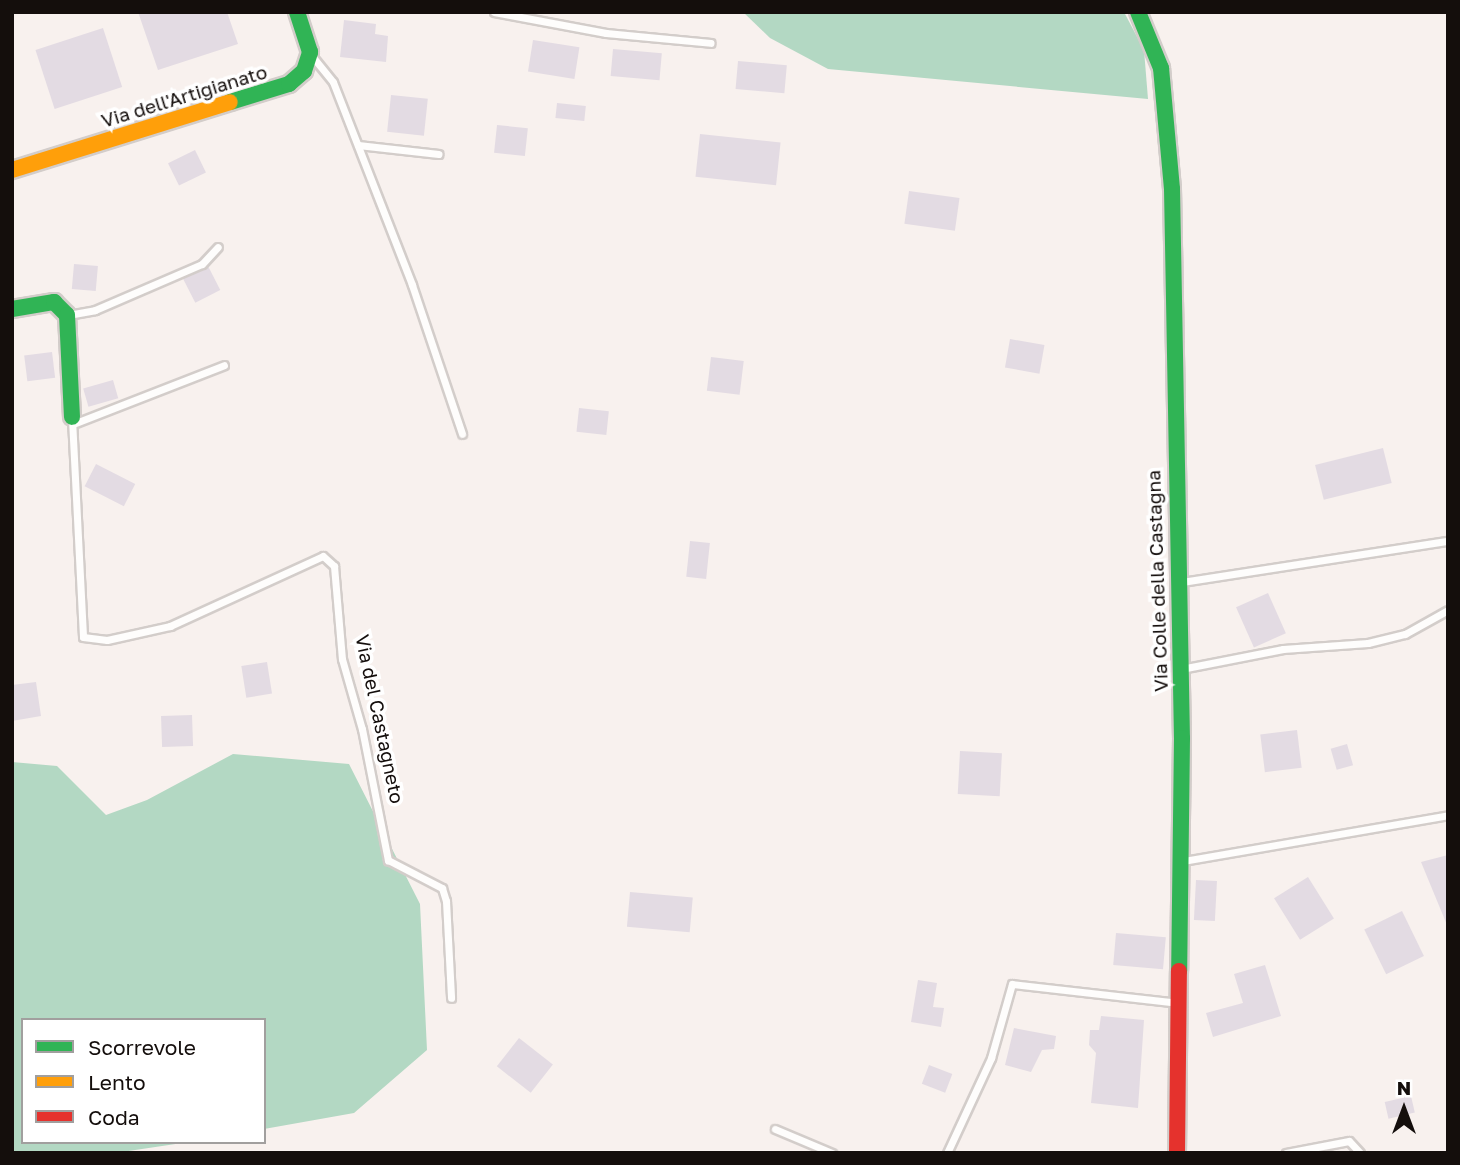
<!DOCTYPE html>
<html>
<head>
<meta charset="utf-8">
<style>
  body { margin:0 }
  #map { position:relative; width:1460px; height:1165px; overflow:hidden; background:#f8f1ee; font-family:"Golos Text",sans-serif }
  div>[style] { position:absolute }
  .forest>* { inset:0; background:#b3d8c3 }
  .building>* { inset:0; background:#e3dbe3; transform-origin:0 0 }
  .roads { filter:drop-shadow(2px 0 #d3cdca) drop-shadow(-2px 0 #d3cdca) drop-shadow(0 2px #d3cdca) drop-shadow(0 -2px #d3cdca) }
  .lane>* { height:7px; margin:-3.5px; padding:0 3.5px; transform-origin:3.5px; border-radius:3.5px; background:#fefdfc }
  .fast>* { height:16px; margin:-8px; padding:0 8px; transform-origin:8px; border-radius:8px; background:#30b455 }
  .slow>* { height:16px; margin:-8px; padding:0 8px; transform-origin:8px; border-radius:8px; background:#ff9f0a }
  .jam>* { height:16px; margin:-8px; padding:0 8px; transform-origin:8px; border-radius:8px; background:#e5322d }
  span { translate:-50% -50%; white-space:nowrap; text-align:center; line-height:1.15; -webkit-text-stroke:7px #fff; paint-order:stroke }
  .street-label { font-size:19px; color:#140e0c }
  .frame { position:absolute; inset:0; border:14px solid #140e0c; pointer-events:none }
  .legend { position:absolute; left:21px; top:1018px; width:245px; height:126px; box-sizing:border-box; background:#fff; border:2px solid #a19f9e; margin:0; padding:9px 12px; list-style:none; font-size:21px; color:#140e0c }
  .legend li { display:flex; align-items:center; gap:14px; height:35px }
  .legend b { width:35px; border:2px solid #a19f9e }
  .north { position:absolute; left:1369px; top:1074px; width:70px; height:70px; -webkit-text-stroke:5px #fff; paint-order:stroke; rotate:0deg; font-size:19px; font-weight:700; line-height:28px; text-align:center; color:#140e0c }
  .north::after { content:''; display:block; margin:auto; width:24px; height:32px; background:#140e0c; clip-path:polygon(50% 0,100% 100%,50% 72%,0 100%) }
</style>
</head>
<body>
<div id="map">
  <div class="forest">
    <div style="clip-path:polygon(743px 12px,1124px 12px,1144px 50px,1148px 99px,828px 69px,770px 38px)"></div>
    <div style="clip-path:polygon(233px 754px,349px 764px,420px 904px,427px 1050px,354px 1113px,264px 1129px,264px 1020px,23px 1020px,23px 1142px,189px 1142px,115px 1153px,12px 1153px,12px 762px,57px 766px,106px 815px,147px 800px)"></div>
  </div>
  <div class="building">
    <div style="clip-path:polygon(138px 12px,227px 12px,238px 44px,158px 70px)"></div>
    <div style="clip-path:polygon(344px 20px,376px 24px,375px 34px,388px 36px,386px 62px,340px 57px)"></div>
    <div style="left:103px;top:28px;width:62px;height:71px;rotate:72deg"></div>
    <div style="left:533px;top:40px;width:47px;height:32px;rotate:9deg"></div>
    <div style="left:613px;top:49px;width:49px;height:27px;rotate:5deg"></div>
    <div style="left:738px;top:61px;width:49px;height:28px;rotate:5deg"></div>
    <div style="left:391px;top:95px;width:37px;height:37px;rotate:6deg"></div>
    <div style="left:557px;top:103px;width:29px;height:15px;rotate:6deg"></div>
    <div style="left:497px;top:125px;width:31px;height:28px;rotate:6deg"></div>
    <div style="left:700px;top:134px;width:81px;height:43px;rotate:6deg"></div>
    <div style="left:195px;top:150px;width:25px;height:30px;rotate:64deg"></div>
    <div style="left:909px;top:191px;width:51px;height:33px;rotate:8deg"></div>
    <div style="left:74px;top:264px;width:24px;height:25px;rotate:5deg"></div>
    <div style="left:208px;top:266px;width:27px;height:28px;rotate:63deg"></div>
    <div style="left:1010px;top:339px;width:35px;height:29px;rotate:10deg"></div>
    <div style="left:52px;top:352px;width:26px;height:28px;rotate:83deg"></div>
    <div style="left:711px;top:357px;width:33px;height:34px;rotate:7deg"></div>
    <div style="left:113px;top:380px;width:19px;height:31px;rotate:74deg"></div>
    <div style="left:579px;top:408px;width:30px;height:24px;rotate:6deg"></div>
    <div style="left:1383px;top:448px;width:36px;height:70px;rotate:76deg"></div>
    <div style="left:96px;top:464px;width:44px;height:25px;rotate:27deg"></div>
    <div style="left:690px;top:541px;width:20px;height:36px;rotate:6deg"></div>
    <div style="left:1268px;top:593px;width:44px;height:35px;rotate:66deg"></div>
    <div style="left:267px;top:662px;width:32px;height:26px;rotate:81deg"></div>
    <div style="clip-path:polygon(36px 682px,41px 716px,12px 721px,12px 685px)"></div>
    <div style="left:192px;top:715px;width:31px;height:31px;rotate:88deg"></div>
    <div style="left:1297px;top:730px;width:38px;height:37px;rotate:83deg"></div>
    <div style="left:1347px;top:744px;width:22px;height:17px;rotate:74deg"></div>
    <div style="left:960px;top:751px;width:42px;height:43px;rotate:3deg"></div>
    <div style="clip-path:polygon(1448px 855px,1448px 925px,1447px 925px,1421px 862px)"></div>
    <div style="left:1308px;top:877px;width:49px;height:40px;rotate:58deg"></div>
    <div style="left:1196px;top:880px;width:21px;height:40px;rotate:3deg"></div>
    <div style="left:630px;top:892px;width:63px;height:35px;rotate:5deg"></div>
    <div style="left:1402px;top:911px;width:50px;height:42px;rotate:64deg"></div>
    <div style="left:1116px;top:933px;width:50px;height:32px;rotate:5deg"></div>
    <div style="clip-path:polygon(1265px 965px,1281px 1016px,1213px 1037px,1206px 1013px,1243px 1003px,1234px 974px)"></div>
    <div style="clip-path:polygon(918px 980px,937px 983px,933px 1007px,944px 1008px,941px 1027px,911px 1022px)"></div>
    <div style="clip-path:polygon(1101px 1016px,1144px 1020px,1138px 1108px,1091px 1103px,1096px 1053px,1089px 1045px,1090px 1030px,1099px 1030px)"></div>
    <div style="clip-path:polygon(1014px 1028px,1056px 1036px,1054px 1049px,1042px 1050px,1031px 1072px,1005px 1065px)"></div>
    <div style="left:519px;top:1038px;width:43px;height:36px;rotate:38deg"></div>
    <div style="left:929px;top:1065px;width:25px;height:20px;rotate:21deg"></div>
    <div style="left:1411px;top:1096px;width:17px;height:27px;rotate:77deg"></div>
  </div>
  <div class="roads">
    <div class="lane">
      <div style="left:494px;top:12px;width:114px;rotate:10.6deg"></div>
      <div style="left:606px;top:33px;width:105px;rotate:5.4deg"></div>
      <div style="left:312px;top:56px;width:33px;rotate:51deg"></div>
      <div style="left:333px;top:82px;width:218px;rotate:68.7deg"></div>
      <div style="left:412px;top:285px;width:157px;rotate:71.4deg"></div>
      <div style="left:358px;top:145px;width:81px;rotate:6.4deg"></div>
      <div style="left:68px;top:315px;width:27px;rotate:-10deg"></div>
      <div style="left:95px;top:310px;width:116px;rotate:-23.3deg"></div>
      <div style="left:202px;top:264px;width:23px;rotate:-47deg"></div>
      <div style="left:72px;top:419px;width:218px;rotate:87.1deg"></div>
      <div style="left:83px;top:637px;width:24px;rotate:7deg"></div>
      <div style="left:107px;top:640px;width:65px;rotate:-12.5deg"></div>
      <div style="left:170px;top:626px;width:168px;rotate:-24.6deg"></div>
      <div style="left:323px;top:556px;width:15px;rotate:42deg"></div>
      <div style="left:334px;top:566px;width:93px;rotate:85.1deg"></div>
      <div style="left:342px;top:659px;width:73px;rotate:74.1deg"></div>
      <div style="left:362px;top:729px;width:134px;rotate:78.8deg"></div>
      <div style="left:388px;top:860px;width:61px;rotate:27.4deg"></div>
      <div style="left:442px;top:888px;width:14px;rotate:73deg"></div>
      <div style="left:446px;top:901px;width:97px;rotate:87deg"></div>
      <div style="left:73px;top:424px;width:162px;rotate:-21.3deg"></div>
      <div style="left:1182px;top:582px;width:269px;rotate:-8.8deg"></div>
      <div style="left:1181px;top:669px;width:104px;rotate:-11.1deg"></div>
      <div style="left:1283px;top:649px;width:85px;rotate:-4deg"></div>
      <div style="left:1368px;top:643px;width:38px;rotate:-14deg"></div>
      <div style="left:1405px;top:634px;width:49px;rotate:-29.2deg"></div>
      <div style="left:1183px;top:861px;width:269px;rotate:-9.8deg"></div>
      <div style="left:775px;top:1129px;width:62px;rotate:22.8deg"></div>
      <div style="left:947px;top:1153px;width:105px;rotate:-65.1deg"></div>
      <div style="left:991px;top:1058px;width:77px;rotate:-74.2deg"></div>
      <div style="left:1012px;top:984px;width:167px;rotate:6.5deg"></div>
      <div style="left:1286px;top:1153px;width:64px;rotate:-10.8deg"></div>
      <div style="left:1349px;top:1141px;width:16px;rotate:47deg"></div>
    </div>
    <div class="fast">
      <div style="left:1138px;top:12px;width:61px;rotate:67.7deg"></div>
      <div style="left:1161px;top:68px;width:121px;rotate:84.8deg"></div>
      <div style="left:1172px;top:189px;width:549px;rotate:88.96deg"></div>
      <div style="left:1182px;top:738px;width:233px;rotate:90.7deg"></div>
      <div style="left:230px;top:102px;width:62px;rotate:-17deg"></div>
      <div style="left:289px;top:84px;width:20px;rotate:-41deg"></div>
      <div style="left:304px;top:71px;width:20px;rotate:-72deg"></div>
      <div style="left:310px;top:52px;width:42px;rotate:-108deg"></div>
      <div style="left:12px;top:309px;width:43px;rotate:-9.5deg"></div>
      <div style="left:54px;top:302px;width:18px;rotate:45deg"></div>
      <div style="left:67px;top:315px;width:102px;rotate:87.2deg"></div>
    </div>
    <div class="slow">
      <div style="left:12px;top:170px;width:228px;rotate:-17.3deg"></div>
    </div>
    <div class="jam">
      <div style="left:1177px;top:1153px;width:182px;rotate:-89.4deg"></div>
    </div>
  </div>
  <div class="street-label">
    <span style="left:184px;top:96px;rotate:-17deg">Via dell'Artigianato</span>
    <span style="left:1157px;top:581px;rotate:-92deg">Via Colle della Castagna</span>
    <span style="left:380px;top:719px;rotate:78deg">Via del Castagneto</span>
  </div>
  <div class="frame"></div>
  <ul class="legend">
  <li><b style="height:9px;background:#30b455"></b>Scorrevole</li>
  <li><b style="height:9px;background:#ff9f0a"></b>Lento</li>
  <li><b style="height:9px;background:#e5322d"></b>Coda</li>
  </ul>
  <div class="north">N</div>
</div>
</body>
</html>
